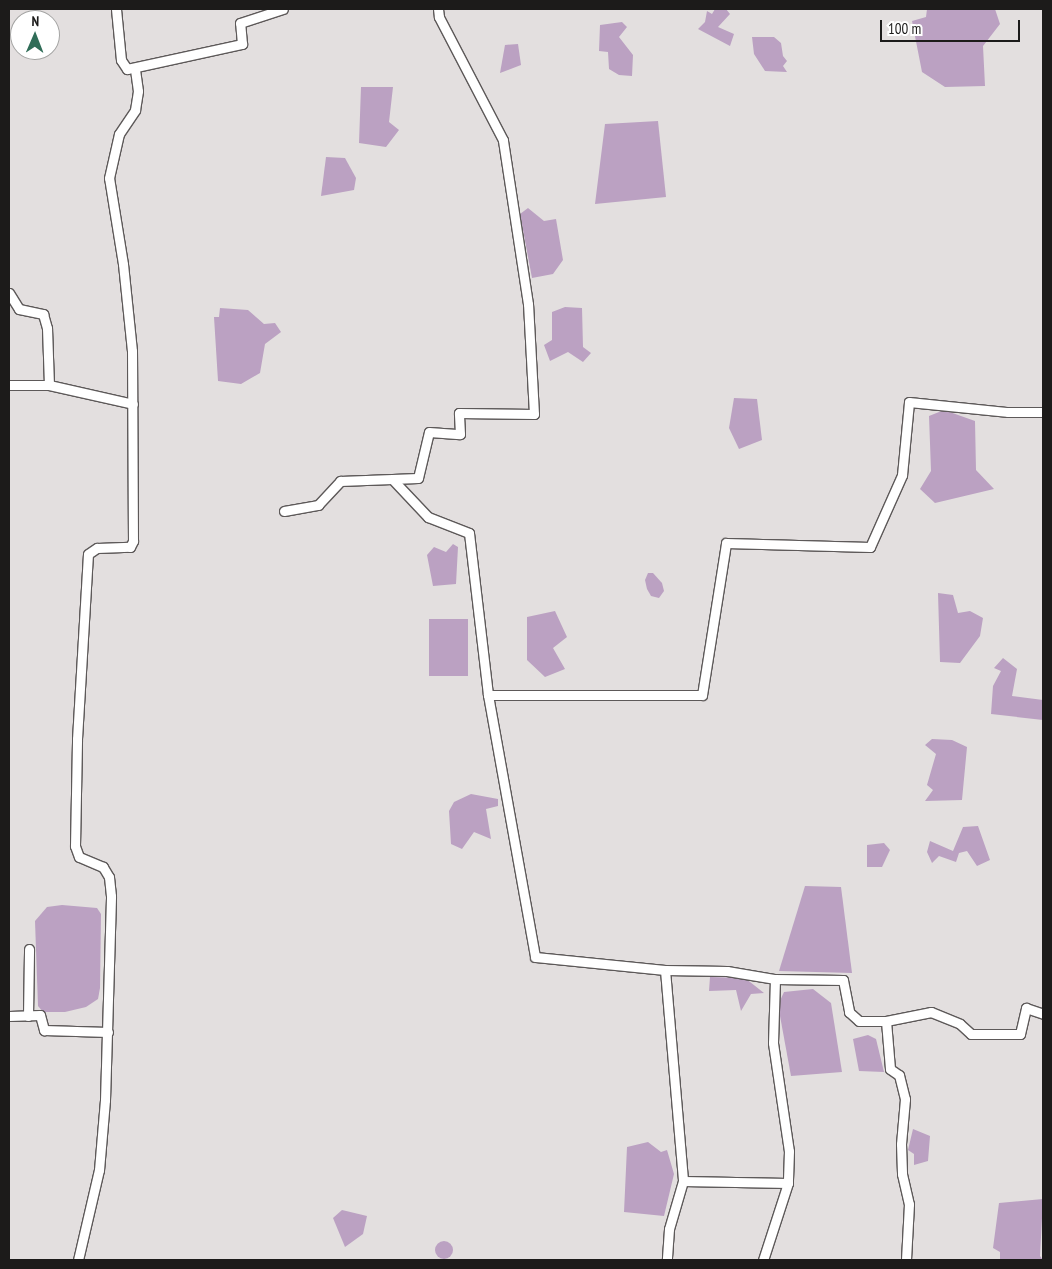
<!DOCTYPE html>
<html>
<head>
<meta charset="utf-8">
<style>
  body { margin:0 }
  #map { position:relative; width:1052px; height:1269px; overflow:hidden; background:#e3dfdf; font-family:"PT Sans Narrow",sans-serif }
  div>[style] { position:absolute }
  .water>* { inset:0; background:#bba1c2; transform-origin:0 0 }
  .round { border-radius:50% }
  .roads { filter:drop-shadow(1px 0 #5d5959) drop-shadow(-1px 0 #5d5959) drop-shadow(0 1px #5d5959) drop-shadow(0 -1px #5d5959) }
  .minor>* { height:9px; margin:-4.5px; padding:0 4.5px; transform-origin:4.5px; border-radius:4.5px; background:#fff }
  span { translate:-50% -50%; white-space:nowrap; text-align:center; line-height:1.15; -webkit-text-stroke:4px #fff; paint-order:stroke }
  .frame { position:absolute; inset:0; border:10px solid #1c1b1a; pointer-events:none }
  .north { position:absolute; left:10px; top:10px; width:50px; height:50px; box-sizing:border-box; background:#fff; border:1px solid #a4a4a3; border-radius:50%; rotate:1deg; font-size:14px; font-weight:700; line-height:20px; text-align:center; color:#1c1b1a }
  .north::after { content:''; display:block; margin:auto; width:18px; height:22px; background:#306d58; clip-path:polygon(50% 0,100% 100%,50% 72%,0 100%) }
  .scale { position:absolute; left:880px; top:20px; width:140px; height:22px; box-sizing:border-box; border:2px solid #1c1b1a; border-top:0; padding-left:6px; font-size:15px; line-height:18px; white-space:nowrap; color:#1c1b1a; -webkit-text-stroke:4px #fff; paint-order:stroke }
</style>
</head>
<body>
<div id="map">
  <div class="water">
    <div style="clip-path:polygon(715px 9px,726px 9px,730px 14px,718px 27px,734px 34px,730px 46px,698px 29px,705px 22px,707px 11px,712px 14px)"></div>
    <div style="clip-path:polygon(927px 9px,995px 9px,1000px 24px,983px 46px,985px 86px,945px 87px,922px 72px,912px 21px,926px 17px)"></div>
    <div style="clip-path:polygon(622px 22px,627px 27px,619px 37px,633px 55px,632px 76px,619px 75px,609px 69px,608px 52px,599px 51px,600px 25px)"></div>
    <div style="clip-path:polygon(752px 37px,774px 37px,781px 43px,783px 56px,787px 61px,783px 66px,787px 72px,765px 71px,754px 54px)"></div>
    <div style="clip-path:polygon(518px 44px,521px 65px,500px 73px,505px 45px)"></div>
    <div style="clip-path:polygon(361px 87px,393px 87px,389px 122px,399px 130px,386px 147px,359px 143px)"></div>
    <div style="clip-path:polygon(658px 121px,666px 197px,595px 204px,605px 124px)"></div>
    <div style="clip-path:polygon(326px 157px,345px 158px,356px 178px,354px 190px,321px 196px)"></div>
    <div style="clip-path:polygon(528px 208px,544px 221px,556px 219px,563px 260px,553px 274px,532px 278px,520px 214px)"></div>
    <div style="clip-path:polygon(565px 307px,582px 308px,583px 347px,591px 353px,583px 362px,568px 352px,550px 361px,544px 345px,552px 340px,552px 312px)"></div>
    <div style="clip-path:polygon(220px 308px,248px 310px,264px 324px,275px 323px,281px 332px,265px 344px,260px 373px,241px 384px,218px 381px,214px 317px,219px 317px)"></div>
    <div style="clip-path:polygon(734px 398px,757px 399px,762px 440px,739px 449px,729px 428px)"></div>
    <div style="clip-path:polygon(944px 410px,975px 421px,976px 470px,994px 489px,935px 503px,920px 489px,931px 471px,929px 416px)"></div>
    <div style="clip-path:polygon(453px 544px,458px 547px,456px 584px,433px 586px,427px 555px,434px 547px,446px 552px)"></div>
    <div style="clip-path:polygon(648px 573px,653px 573px,662px 583px,664px 591px,659px 598px,651px 596px,647px 589px,645px 580px)"></div>
    <div style="clip-path:polygon(938px 593px,953px 595px,958px 613px,970px 611px,983px 618px,980px 636px,960px 663px,940px 662px)"></div>
    <div style="clip-path:polygon(555px 611px,567px 637px,553px 648px,565px 669px,545px 677px,527px 660px,527px 617px)"></div>
    <div style="left:429px;top:619px;width:39px;height:57px"></div>
    <div style="clip-path:polygon(1003px 658px,1017px 669px,1012px 696px,1043px 700px,1043px 720px,991px 714px,993px 686px,1001px 671px,994px 668px)"></div>
    <div style="clip-path:polygon(932px 739px,952px 740px,967px 747px,962px 800px,925px 801px,933px 790px,927px 785px,936px 754px,925px 745px)"></div>
    <div style="clip-path:polygon(471px 794px,498px 799px,498px 806px,486px 809px,491px 839px,474px 832px,462px 849px,451px 844px,449px 811px,454px 802px)"></div>
    <div style="clip-path:polygon(978px 826px,990px 860px,977px 866px,967px 851px,959px 853px,956px 862px,939px 856px,932px 863px,927px 852px,930px 841px,953px 851px,963px 827px)"></div>
    <div style="clip-path:polygon(884px 843px,890px 850px,882px 867px,867px 867px,867px 845px)"></div>
    <div style="clip-path:polygon(805px 886px,841px 887px,852px 973px,779px 971px)"></div>
    <div style="clip-path:polygon(62px 905px,97px 908px,101px 914px,100px 988px,98px 999px,86px 1007px,65px 1012px,43px 1012px,38px 1006px,35px 921px,47px 907px)"></div>
    <div style="clip-path:polygon(710px 977px,745px 978px,764px 993px,751px 994px,741px 1011px,736px 990px,709px 991px)"></div>
    <div style="clip-path:polygon(813px 989px,831px 1003px,842px 1072px,791px 1076px,778px 1005px,784px 992px)"></div>
    <div style="clip-path:polygon(868px 1035px,876px 1039px,884px 1072px,859px 1071px,853px 1039px)"></div>
    <div style="clip-path:polygon(913px 1129px,930px 1136px,928px 1161px,914px 1165px,914px 1154px,908px 1150px)"></div>
    <div style="clip-path:polygon(648px 1142px,661px 1152px,667px 1150px,674px 1174px,664px 1216px,624px 1212px,627px 1147px)"></div>
    <div style="clip-path:polygon(1043px 1199px,1040px 1256px,1043px 1260px,1000px 1260px,1000px 1252px,993px 1248px,999px 1203px)"></div>
    <div style="clip-path:polygon(342px 1210px,367px 1216px,363px 1234px,345px 1247px,333px 1218px)"></div>
    <div class="round" style="left:435px;top:1241px;width:18px;height:18px"></div>
  </div>
  <div class="roads">
    <div class="minor">
      <div style="left:116px;top:9px;width:51px;rotate:84.4deg"></div>
      <div style="left:121px;top:60px;width:11px;rotate:56deg"></div>
      <div style="left:127px;top:69px;width:118px;rotate:-12.3deg"></div>
      <div style="left:242px;top:44px;width:21px;rotate:-95deg"></div>
      <div style="left:240px;top:23px;width:45px;rotate:-18deg"></div>
      <div style="left:9px;top:293px;width:19px;rotate:58deg"></div>
      <div style="left:19px;top:309px;width:25px;rotate:12deg"></div>
      <div style="left:43px;top:314px;width:15px;rotate:74deg"></div>
      <div style="left:47px;top:328px;width:57px;rotate:88deg"></div>
      <div style="left:9px;top:385px;width:40px"></div>
      <div style="left:49px;top:385px;width:86px;rotate:12.7deg"></div>
      <div style="left:394px;top:481px;width:50px;rotate:46.6deg"></div>
      <div style="left:428px;top:517px;width:44px;rotate:21.3deg"></div>
      <div style="left:469px;top:533px;width:163px;rotate:83.3deg"></div>
      <div style="left:488px;top:695px;width:266px;rotate:79.8deg"></div>
      <div style="left:535px;top:957px;width:131px;rotate:5.7deg"></div>
      <div style="left:665px;top:970px;width:212px;rotate:85.1deg"></div>
      <div style="left:683px;top:1181px;width:50px;rotate:106.3deg"></div>
      <div style="left:669px;top:1229px;width:31px;rotate:94deg"></div>
      <div style="left:284px;top:511px;width:35px;rotate:-10deg"></div>
      <div style="left:318px;top:505px;width:33px;rotate:-47deg"></div>
      <div style="left:340px;top:481px;width:78px;rotate:-2.2deg"></div>
      <div style="left:418px;top:478px;width:47px;rotate:-76.6deg"></div>
      <div style="left:429px;top:432px;width:31px;rotate:4deg"></div>
      <div style="left:460px;top:434px;width:21px;rotate:-93deg"></div>
      <div style="left:459px;top:413px;width:75px;rotate:0.8deg"></div>
      <div style="left:534px;top:414px;width:110px;rotate:-93.1deg"></div>
      <div style="left:528px;top:304px;width:166px;rotate:-98.7deg"></div>
      <div style="left:503px;top:140px;width:139px;rotate:-117.5deg"></div>
      <div style="left:439px;top:17px;width:8px;rotate:-97deg"></div>
      <div style="left:488px;top:695px;width:214px"></div>
      <div style="left:702px;top:695px;width:154px;rotate:-81deg"></div>
      <div style="left:726px;top:543px;width:144px;rotate:1.6deg"></div>
      <div style="left:870px;top:547px;width:79px;rotate:-66deg"></div>
      <div style="left:902px;top:475px;width:73px;rotate:-84.5deg"></div>
      <div style="left:909px;top:402px;width:100px;rotate:5.8deg"></div>
      <div style="left:1008px;top:412px;width:35px"></div>
      <div style="left:665px;top:970px;width:62px;rotate:0.9deg"></div>
      <div style="left:727px;top:971px;width:49px;rotate:9.5deg"></div>
      <div style="left:775px;top:979px;width:64px;rotate:91.8deg"></div>
      <div style="left:773px;top:1043px;width:109px;rotate:81.6deg"></div>
      <div style="left:789px;top:1151px;width:32px;rotate:92deg"></div>
      <div style="left:788px;top:1183px;width:105px;rotate:-178.9deg"></div>
      <div style="left:775px;top:979px;width:68px;rotate:0.8deg"></div>
      <div style="left:843px;top:980px;width:33px;rotate:79deg"></div>
      <div style="left:849px;top:1012px;width:13px;rotate:42deg"></div>
      <div style="left:859px;top:1021px;width:27px"></div>
      <div style="left:886px;top:1021px;width:46px;rotate:-11.3deg"></div>
      <div style="left:931px;top:1012px;width:31px;rotate:22deg"></div>
      <div style="left:960px;top:1024px;width:15px;rotate:42deg"></div>
      <div style="left:971px;top:1034px;width:49px"></div>
      <div style="left:1020px;top:1034px;width:27px;rotate:-77deg"></div>
      <div style="left:1026px;top:1008px;width:18px;rotate:19deg"></div>
      <div style="left:9px;top:1016px;width:31px;rotate:-2deg"></div>
      <div style="left:40px;top:1015px;width:16px;rotate:75deg"></div>
      <div style="left:44px;top:1030px;width:64px;rotate:1.8deg"></div>
      <div style="left:28px;top:1016px;width:67px;rotate:-89.1deg"></div>
      <div style="left:886px;top:1021px;width:48px;rotate:85.2deg"></div>
      <div style="left:890px;top:1069px;width:11px;rotate:34deg"></div>
      <div style="left:899px;top:1075px;width:25px;rotate:76deg"></div>
      <div style="left:905px;top:1099px;width:45px;rotate:95.1deg"></div>
      <div style="left:901px;top:1144px;width:30px;rotate:88deg"></div>
      <div style="left:902px;top:1174px;width:31px;rotate:77deg"></div>
      <div style="left:909px;top:1204px;width:56px;rotate:93.1deg"></div>
      <div style="left:78px;top:1260px;width:92px;rotate:-76.9deg"></div>
      <div style="left:99px;top:1170px;width:70px;rotate:-85.1deg"></div>
      <div style="left:105px;top:1100px;width:204px;rotate:-88.3deg"></div>
      <div style="left:111px;top:896px;width:19px;rotate:-96deg"></div>
      <div style="left:109px;top:877px;width:12px;rotate:-121deg"></div>
      <div style="left:103px;top:867px;width:26px;rotate:-157deg"></div>
      <div style="left:79px;top:857px;width:12px;rotate:-110deg"></div>
      <div style="left:75px;top:846px;width:107px;rotate:-88.9deg"></div>
      <div style="left:77px;top:739px;width:185px;rotate:-86.6deg"></div>
      <div style="left:88px;top:554px;width:11px;rotate:-34deg"></div>
      <div style="left:97px;top:548px;width:33px;rotate:-2deg"></div>
      <div style="left:130px;top:547px;width:7px;rotate:-63deg"></div>
      <div style="left:133px;top:541px;width:190px;rotate:-90.3deg"></div>
      <div style="left:132px;top:351px;width:87px;rotate:-95.9deg"></div>
      <div style="left:123px;top:264px;width:87px;rotate:-99.2deg"></div>
      <div style="left:109px;top:178px;width:45px;rotate:-77.2deg"></div>
      <div style="left:119px;top:134px;width:29px;rotate:-56deg"></div>
      <div style="left:135px;top:110px;width:19px;rotate:-81deg"></div>
      <div style="left:138px;top:91px;width:22px;rotate:-98deg"></div>
      <div style="left:763px;top:1260px;width:81px;rotate:-72deg"></div>
    </div>
  </div>
  <div class="frame"></div>
  <div class="north">N</div>
  <div class="scale">100 m</div>
</div>
</body>
</html>
